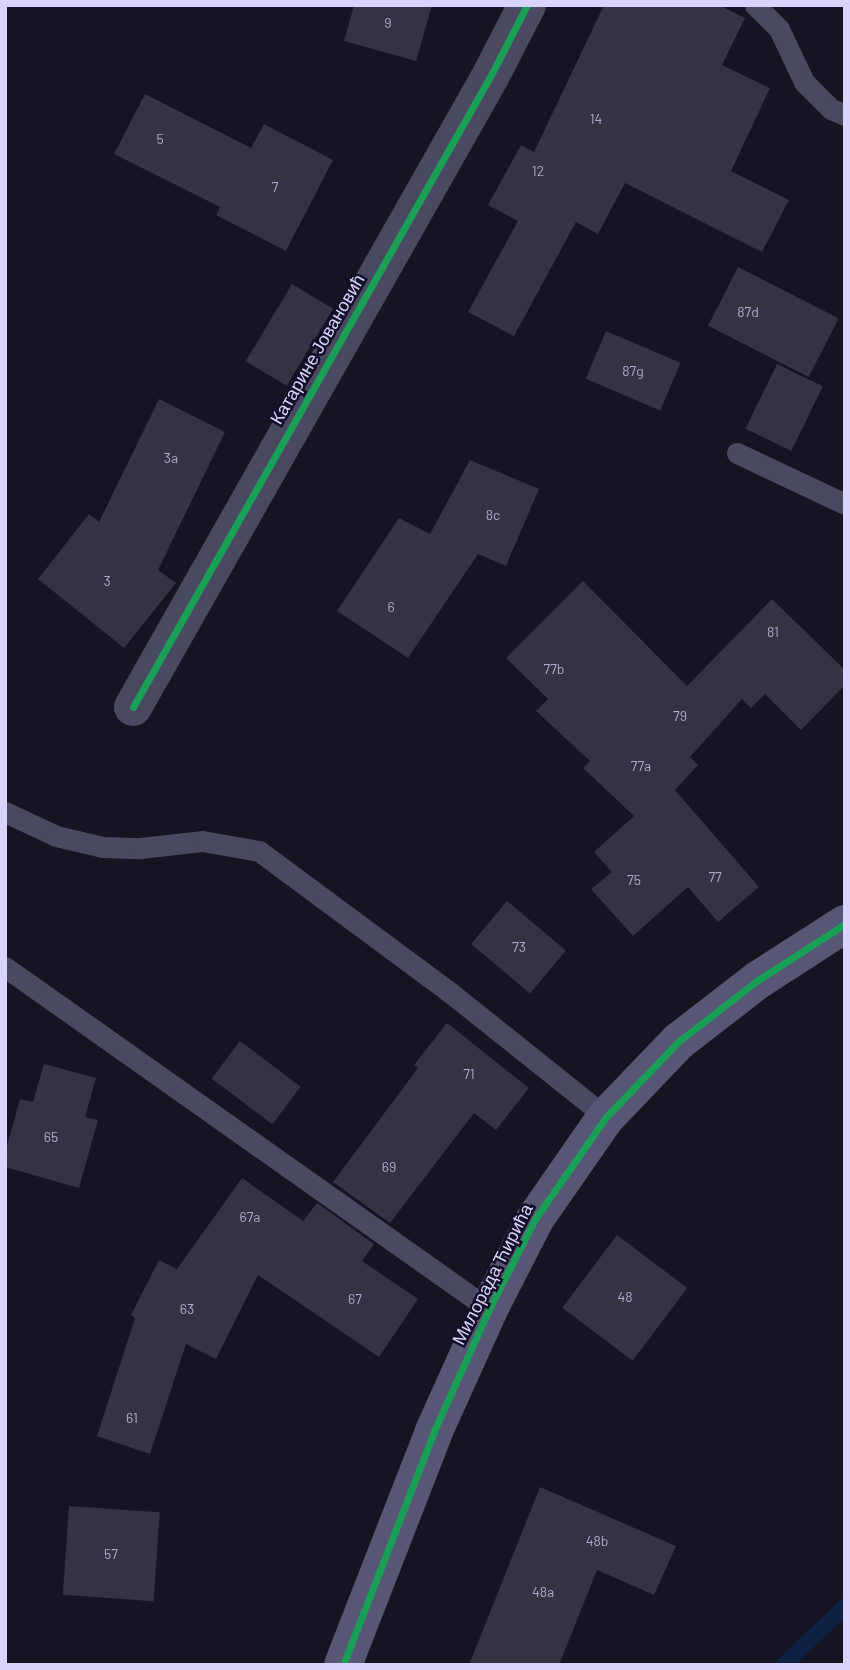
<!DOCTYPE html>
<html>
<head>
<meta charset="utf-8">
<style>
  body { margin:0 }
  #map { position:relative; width:850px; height:1670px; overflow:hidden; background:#161421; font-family:Barlow,sans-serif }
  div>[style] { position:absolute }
  .stream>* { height:16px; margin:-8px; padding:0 8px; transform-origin:8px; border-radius:8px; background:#0d2144 }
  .building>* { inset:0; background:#343243; transform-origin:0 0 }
  .lane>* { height:21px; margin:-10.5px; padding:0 10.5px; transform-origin:10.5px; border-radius:10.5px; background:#4a4962 }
  .street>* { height:38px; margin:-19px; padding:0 19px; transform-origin:19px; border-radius:19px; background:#4a4962 }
  .secondary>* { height:38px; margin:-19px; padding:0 19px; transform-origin:19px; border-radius:19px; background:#575674 }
  .cycleway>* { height:7px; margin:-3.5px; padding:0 3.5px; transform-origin:3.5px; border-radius:3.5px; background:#1a9f57 }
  span { translate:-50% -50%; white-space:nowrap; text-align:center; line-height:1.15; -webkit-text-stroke:5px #130f26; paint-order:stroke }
  .number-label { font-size:14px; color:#b0acd0 }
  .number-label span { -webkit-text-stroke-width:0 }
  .street-label { font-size:18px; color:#d9d4ff }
  .frame { position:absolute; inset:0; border:7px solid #d9d4ff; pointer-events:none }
</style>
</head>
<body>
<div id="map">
  <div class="stream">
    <div style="left:784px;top:1665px;width:85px;rotate:-44deg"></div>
  </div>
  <div class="building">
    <div style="clip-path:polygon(354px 5px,432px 5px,416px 61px,344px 41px)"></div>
    <div style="clip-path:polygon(604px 5px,719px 5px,745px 18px,722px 65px,770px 88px,731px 171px,789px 200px,762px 252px,625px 183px,598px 234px,576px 222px,514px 336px,468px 312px,518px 221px,488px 205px,521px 145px,534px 152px)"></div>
    <div style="clip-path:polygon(145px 94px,251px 148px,264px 124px,333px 160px,286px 251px,216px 215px,220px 207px,114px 154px)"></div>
    <div style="left:738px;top:267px;width:113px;height:66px;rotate:27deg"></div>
    <div style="left:292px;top:284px;width:48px;height:90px;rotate:31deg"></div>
    <div style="left:606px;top:331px;width:81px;height:52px;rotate:23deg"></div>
    <div style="left:777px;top:364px;width:51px;height:72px;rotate:26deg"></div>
    <div style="clip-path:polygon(159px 399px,225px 432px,158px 570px,176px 583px,124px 648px,38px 579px,89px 514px,99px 522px)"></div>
    <div style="clip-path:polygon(470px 460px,539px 489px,506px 566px,478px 554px,408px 658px,337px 611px,399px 518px,430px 534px)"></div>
    <div style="clip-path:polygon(583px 581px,687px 686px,772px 599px,845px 670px,845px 685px,801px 730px,765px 694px,751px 708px,742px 699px,690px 757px,698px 765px,675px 790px,759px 887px,718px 922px,688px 887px,633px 936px,591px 889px,612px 872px,594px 852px,634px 816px,583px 768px,590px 761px,536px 711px,548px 699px,506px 658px)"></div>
    <div style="left:507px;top:901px;width:77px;height:56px;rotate:40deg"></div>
    <div style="clip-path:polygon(447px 1023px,529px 1088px,496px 1130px,474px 1113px,390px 1223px,333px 1182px,418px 1068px,414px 1065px)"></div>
    <div style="left:240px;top:1041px;width:76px;height:47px;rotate:37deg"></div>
    <div style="clip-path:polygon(44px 1064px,96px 1078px,85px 1117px,98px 1120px,79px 1188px,5px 1167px,5px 1153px,20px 1099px,33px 1102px)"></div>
    <div style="clip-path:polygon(242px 1178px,303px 1221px,317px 1203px,374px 1244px,362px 1261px,418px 1299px,379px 1357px,258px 1275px,216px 1359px,186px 1344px,150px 1454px,97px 1436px,135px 1318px,131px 1315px,159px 1260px,177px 1269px)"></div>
    <div style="left:617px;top:1235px;width:88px;height:91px;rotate:37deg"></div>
    <div style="clip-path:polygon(540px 1487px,676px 1546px,654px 1595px,597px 1570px,559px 1665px,469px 1665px)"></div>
    <div style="left:69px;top:1506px;width:91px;height:89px;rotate:4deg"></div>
  </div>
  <div class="lane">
    <div style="left:755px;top:5px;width:34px;rotate:45deg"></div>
    <div style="left:779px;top:29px;width:59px;rotate:64.7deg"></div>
    <div style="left:804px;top:82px;width:38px;rotate:45deg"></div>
    <div style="left:831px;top:109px;width:15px;rotate:23deg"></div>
    <div style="left:737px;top:453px;width:119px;rotate:25.3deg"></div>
    <div style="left:5px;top:812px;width:56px;rotate:25.2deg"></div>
    <div style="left:56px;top:836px;width:48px;rotate:13.2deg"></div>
    <div style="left:103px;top:847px;width:37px;rotate:2deg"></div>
    <div style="left:140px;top:848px;width:62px;rotate:-6.4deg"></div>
    <div style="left:202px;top:841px;width:58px;rotate:10deg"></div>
    <div style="left:259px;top:851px;width:234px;rotate:36.5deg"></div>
    <div style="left:447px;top:990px;width:203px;rotate:38.6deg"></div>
    <div style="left:5px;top:967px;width:593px;rotate:35.25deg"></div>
  </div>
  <div class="street">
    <div style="left:133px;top:707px;width:726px;rotate:-60.47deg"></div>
    <div style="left:491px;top:75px;width:79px;rotate:-62.8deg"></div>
  </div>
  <div class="secondary">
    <div style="left:343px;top:1665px;width:251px;rotate:-68.7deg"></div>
    <div style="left:434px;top:1431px;width:134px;rotate:-65.7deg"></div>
    <div style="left:489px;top:1309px;width:101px;rotate:-62.9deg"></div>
    <div style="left:535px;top:1219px;width:124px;rotate:-55.2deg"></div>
    <div style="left:606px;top:1117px;width:105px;rotate:-46.2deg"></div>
    <div style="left:679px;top:1041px;width:100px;rotate:-37.7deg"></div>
    <div style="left:758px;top:980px;width:103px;rotate:-32.8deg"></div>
  </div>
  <div class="cycleway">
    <div style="left:133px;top:707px;width:726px;rotate:-60.47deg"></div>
    <div style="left:491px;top:75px;width:79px;rotate:-62.8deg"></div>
    <div style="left:343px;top:1665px;width:251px;rotate:-68.7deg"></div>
    <div style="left:434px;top:1431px;width:134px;rotate:-65.7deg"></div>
    <div style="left:489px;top:1309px;width:101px;rotate:-62.9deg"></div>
    <div style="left:535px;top:1219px;width:124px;rotate:-55.2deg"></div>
    <div style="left:606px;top:1117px;width:105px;rotate:-46.2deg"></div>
    <div style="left:679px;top:1041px;width:100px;rotate:-37.7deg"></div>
    <div style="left:758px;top:980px;width:103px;rotate:-32.8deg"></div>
  </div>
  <div class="number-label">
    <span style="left:388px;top:23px">9</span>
    <span style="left:596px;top:119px">14</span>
    <span style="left:160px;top:139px">5</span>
    <span style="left:538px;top:171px">12</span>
    <span style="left:275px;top:187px">7</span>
    <span style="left:748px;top:312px">87d</span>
    <span style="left:633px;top:371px">87g</span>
    <span style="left:171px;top:458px">3a</span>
    <span style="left:493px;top:515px">8c</span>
    <span style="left:107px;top:581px">3</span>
    <span style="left:391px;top:607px">6</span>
    <span style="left:773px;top:632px">81</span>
    <span style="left:554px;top:669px">77b</span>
    <span style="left:680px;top:716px">79</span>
    <span style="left:641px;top:766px">77a</span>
    <span style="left:715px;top:877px">77</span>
    <span style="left:634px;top:880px">75</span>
    <span style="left:519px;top:947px">73</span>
    <span style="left:469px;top:1074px">71</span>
    <span style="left:51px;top:1137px">65</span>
    <span style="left:389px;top:1167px">69</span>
    <span style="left:250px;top:1217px">67a</span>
    <span style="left:625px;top:1297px">48</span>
    <span style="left:355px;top:1299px">67</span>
    <span style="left:187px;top:1309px">63</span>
    <span style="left:132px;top:1418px">61</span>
    <span style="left:597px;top:1541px">48b</span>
    <span style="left:111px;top:1554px">57</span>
    <span style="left:543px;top:1592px">48a</span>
  </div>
  <div class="street-label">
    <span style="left:317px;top:349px;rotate:-60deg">Катарине Јовановић</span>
    <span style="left:492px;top:1274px;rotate:-63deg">Милорада Ћирића</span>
  </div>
  <div class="frame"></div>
</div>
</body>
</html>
